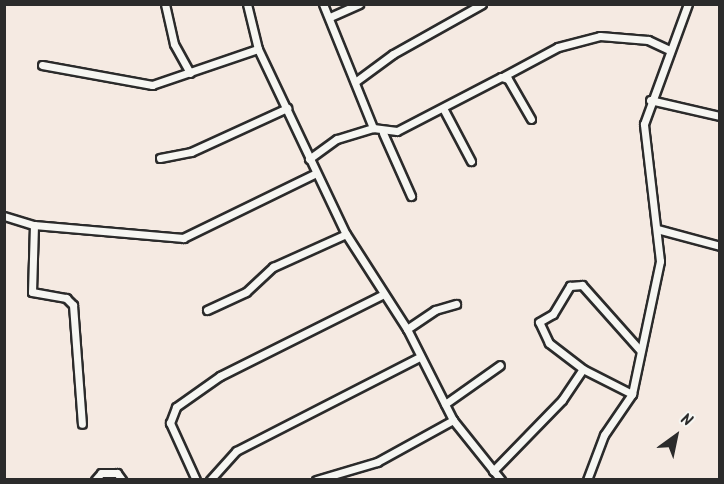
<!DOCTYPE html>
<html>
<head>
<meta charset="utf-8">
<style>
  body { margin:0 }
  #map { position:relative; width:724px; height:484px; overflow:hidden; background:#f5eae2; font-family:Kalam,sans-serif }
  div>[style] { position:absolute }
  .roads { filter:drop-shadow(2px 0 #2b2b2b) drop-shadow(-2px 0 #2b2b2b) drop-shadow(0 2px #2b2b2b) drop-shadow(0 -2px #2b2b2b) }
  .street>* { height:7px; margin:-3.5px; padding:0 3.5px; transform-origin:3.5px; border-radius:3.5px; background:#f6f6f2 }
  span { translate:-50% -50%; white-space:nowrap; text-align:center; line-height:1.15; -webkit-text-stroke:5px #f6f6f2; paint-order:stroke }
  .frame { position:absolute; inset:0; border:6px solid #2b2b2b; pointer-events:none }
  .north { position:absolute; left:646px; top:406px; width:60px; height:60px; -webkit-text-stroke:4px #f6f6f2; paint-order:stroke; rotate:33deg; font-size:16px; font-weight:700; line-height:24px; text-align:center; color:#2b2b2b }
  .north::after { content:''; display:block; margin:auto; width:21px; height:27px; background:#2b2b2b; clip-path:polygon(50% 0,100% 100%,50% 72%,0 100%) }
</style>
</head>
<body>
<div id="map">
  <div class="roads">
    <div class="street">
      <div style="left:165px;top:4px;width:41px;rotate:77.3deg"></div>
      <div style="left:174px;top:44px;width:33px;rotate:61deg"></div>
      <div style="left:247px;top:4px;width:46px;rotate:76.3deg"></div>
      <div style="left:258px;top:49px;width:205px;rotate:64.6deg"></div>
      <div style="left:346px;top:234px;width:113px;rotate:57.3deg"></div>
      <div style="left:407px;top:329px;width:102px;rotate:63.2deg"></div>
      <div style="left:453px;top:420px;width:77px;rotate:51.3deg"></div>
      <div style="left:323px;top:4px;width:134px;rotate:68deg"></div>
      <div style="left:330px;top:17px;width:32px;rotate:-24deg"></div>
      <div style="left:42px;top:65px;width:112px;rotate:10.3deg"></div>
      <div style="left:152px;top:85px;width:112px;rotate:-18.8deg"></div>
      <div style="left:504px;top:76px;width:61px;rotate:-28.2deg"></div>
      <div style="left:558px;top:47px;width:43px;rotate:-14.7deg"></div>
      <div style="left:600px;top:36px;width:48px;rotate:4.8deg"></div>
      <div style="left:648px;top:40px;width:23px;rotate:25deg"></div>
      <div style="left:355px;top:82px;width:47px;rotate:-36.4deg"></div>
      <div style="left:393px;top:54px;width:102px;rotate:-29.3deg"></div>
      <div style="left:650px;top:100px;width:72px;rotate:12.9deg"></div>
      <div style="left:443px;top:108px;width:60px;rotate:62.2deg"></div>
      <div style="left:383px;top:133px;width:69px;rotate:66deg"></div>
      <div style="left:160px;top:158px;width:32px;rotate:-11deg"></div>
      <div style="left:191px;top:152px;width:106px;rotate:-24.6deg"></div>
      <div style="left:309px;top:159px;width:34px;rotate:-36deg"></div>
      <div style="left:337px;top:139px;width:38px;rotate:-17deg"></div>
      <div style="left:373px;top:128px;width:24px;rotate:7deg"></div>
      <div style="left:397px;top:131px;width:117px;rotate:-27.4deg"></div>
      <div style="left:501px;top:77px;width:7px;rotate:16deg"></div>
      <div style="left:508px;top:79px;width:46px;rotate:60.1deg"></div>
      <div style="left:4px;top:216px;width:31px;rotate:17deg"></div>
      <div style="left:34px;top:225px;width:150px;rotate:5deg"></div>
      <div style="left:183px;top:238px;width:148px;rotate:-26deg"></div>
      <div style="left:34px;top:225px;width:67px;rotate:91.7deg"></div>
      <div style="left:32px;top:292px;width:35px;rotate:10deg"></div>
      <div style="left:66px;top:298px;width:10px;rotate:45deg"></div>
      <div style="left:73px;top:305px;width:119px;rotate:85.7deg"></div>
      <div style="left:657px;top:229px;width:65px;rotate:15.1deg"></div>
      <div style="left:207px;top:310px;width:43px;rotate:-24.8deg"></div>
      <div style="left:246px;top:292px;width:37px;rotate:-43deg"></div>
      <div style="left:273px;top:267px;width:80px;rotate:-24.3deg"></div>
      <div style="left:407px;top:329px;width:34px;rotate:-34deg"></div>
      <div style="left:435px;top:310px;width:22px;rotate:-16deg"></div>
      <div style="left:632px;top:394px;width:55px;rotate:-153deg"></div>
      <div style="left:583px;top:369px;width:43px;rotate:-142.6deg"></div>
      <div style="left:549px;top:343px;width:23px;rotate:-115deg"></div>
      <div style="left:539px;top:322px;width:16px;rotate:-30deg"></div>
      <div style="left:553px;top:314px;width:33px;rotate:-59deg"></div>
      <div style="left:570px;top:286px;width:12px;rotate:-5deg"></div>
      <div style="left:582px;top:285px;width:87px;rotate:48.3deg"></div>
      <div style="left:445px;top:404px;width:67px;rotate:-35.3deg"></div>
      <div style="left:493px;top:471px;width:99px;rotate:-45.8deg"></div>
      <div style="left:562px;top:400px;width:37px;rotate:-56deg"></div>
      <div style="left:95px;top:480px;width:9px;rotate:-49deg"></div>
      <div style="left:101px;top:473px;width:16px"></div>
      <div style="left:117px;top:473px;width:9px;rotate:54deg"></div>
      <div style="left:196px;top:480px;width:63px;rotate:-114.5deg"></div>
      <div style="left:170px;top:423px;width:17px;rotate:-69deg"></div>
      <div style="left:176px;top:407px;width:54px;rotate:-35.2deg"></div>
      <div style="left:220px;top:376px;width:183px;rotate:-26.6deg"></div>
      <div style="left:210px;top:480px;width:39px;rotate:-48deg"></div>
      <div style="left:236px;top:451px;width:207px;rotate:-27.1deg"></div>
      <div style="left:316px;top:480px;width:64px;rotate:-16.4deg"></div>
      <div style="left:377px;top:462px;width:87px;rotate:-28.9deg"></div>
      <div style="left:587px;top:480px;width:48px;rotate:-69.3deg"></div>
      <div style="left:604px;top:435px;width:50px;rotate:-55.7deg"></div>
      <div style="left:632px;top:394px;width:136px;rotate:-78.1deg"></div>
      <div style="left:660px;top:261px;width:138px;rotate:-96.7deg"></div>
      <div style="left:644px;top:124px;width:128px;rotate:-69.9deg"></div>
    </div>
  </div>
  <div class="frame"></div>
  <div class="north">N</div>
</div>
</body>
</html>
